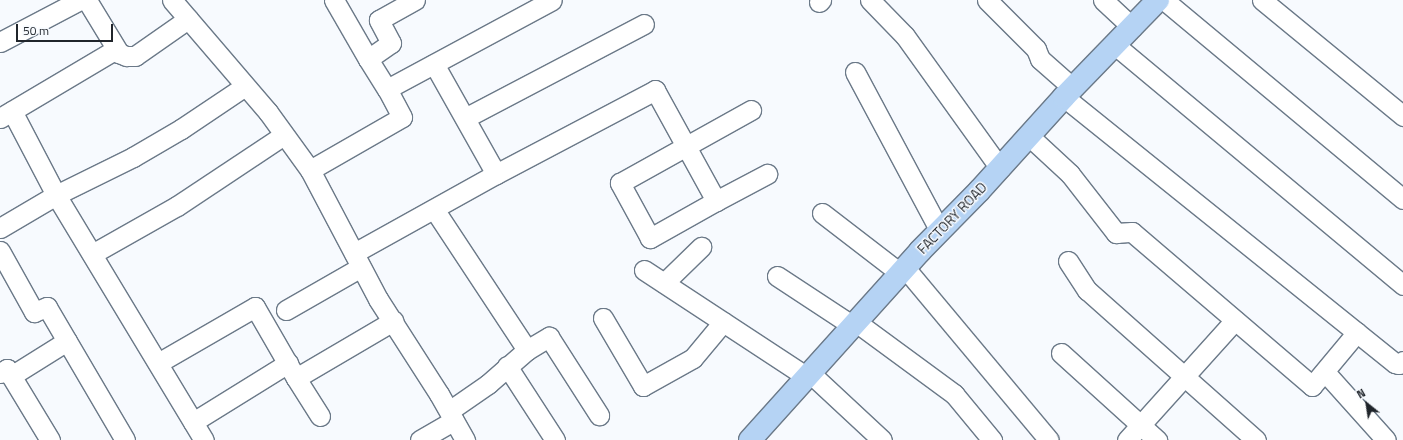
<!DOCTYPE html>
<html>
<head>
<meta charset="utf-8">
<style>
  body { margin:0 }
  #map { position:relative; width:1403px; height:440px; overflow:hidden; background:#f7fafe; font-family:"Titillium Web",sans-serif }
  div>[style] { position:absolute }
  .roads { filter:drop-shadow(1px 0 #6b7988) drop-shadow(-1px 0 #6b7988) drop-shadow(0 1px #6b7988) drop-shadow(0 -1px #6b7988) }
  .minor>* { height:19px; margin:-9.5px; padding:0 9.5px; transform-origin:9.5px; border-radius:9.5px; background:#fff }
  .major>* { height:22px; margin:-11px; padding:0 11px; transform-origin:11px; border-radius:11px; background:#b5d3f4 }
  span { translate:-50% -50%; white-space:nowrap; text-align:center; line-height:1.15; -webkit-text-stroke:3px #f7fafe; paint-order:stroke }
  .street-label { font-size:14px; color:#20252b }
  .north { position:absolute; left:1347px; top:384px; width:40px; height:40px; -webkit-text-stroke:3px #f7fafe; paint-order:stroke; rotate:330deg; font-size:11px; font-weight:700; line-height:16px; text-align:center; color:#20252b }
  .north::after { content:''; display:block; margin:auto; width:14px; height:18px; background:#20252b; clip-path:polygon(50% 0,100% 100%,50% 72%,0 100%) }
  .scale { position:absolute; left:16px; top:24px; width:97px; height:18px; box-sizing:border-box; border:2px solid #20252b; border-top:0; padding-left:5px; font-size:12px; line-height:14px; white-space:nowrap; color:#20252b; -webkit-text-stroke:3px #f7fafe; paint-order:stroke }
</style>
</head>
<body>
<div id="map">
  <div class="roads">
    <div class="minor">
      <div style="left:85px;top:0;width:4px;rotate:34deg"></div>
      <div style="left:88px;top:2px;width:60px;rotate:58.7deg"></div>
      <div style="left:119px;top:53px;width:8px;rotate:23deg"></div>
      <div style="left:126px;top:56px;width:9px"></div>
      <div style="left:135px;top:56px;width:65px;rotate:-34.9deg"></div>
      <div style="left:172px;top:0;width:148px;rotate:49.4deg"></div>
      <div style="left:268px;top:112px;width:72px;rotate:54.1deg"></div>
      <div style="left:310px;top:170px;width:146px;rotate:62.2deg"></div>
      <div style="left:378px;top:299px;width:113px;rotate:57.3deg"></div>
      <div style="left:439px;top:394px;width:53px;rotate:60.5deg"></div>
      <div style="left:334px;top:0;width:68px;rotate:60deg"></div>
      <div style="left:368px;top:59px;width:28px;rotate:-35deg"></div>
      <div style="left:391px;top:43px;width:26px;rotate:-118deg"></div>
      <div style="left:379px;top:20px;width:41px;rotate:-29.1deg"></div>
      <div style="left:870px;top:0;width:50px;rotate:45.8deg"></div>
      <div style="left:905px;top:36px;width:163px;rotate:54.3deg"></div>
      <div style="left:987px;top:0;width:69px;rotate:45deg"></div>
      <div style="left:1036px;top:49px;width:11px;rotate:68deg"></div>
      <div style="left:1040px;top:59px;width:44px;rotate:41.3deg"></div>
      <div style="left:1103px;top:0;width:40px;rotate:43deg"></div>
      <div style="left:1164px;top:0;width:311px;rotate:39.8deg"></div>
      <div style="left:1262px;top:0;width:183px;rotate:39.4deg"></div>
      <div style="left:819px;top:2px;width:3px;rotate:-45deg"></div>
      <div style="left:0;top:42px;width:90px;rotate:-27.7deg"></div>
      <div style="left:1115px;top:45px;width:375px;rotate:39.8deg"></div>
      <div style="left:368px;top:59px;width:36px;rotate:58deg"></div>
      <div style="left:387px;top:89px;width:187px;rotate:-28.3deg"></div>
      <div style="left:855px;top:72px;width:180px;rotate:61.9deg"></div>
      <div style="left:1064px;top:97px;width:425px;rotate:38.8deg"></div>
      <div style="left:1395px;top:363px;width:4px;rotate:14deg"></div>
      <div style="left:1399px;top:364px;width:5px;rotate:-37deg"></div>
      <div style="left:12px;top:111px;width:95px;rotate:62.4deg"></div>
      <div style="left:56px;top:195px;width:86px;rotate:-26.3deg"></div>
      <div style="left:133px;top:157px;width:56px;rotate:-30.3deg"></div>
      <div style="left:181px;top:129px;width:77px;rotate:-33.9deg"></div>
      <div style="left:0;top:118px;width:135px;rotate:-30.7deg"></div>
      <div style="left:465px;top:118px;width:202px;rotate:-27.7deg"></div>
      <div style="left:1029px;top:136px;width:56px;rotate:42.8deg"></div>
      <div style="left:1070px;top:174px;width:75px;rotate:52.1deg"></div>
      <div style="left:1116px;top:233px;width:16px;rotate:-4deg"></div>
      <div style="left:1132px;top:232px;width:237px;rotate:40.5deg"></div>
      <div style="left:1312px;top:386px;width:70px;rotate:-50.2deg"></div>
      <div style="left:310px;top:170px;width:106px;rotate:-29.9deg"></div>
      <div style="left:402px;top:117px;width:32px;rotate:-118deg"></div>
      <div style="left:496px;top:174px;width:180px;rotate:-27.8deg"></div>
      <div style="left:655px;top:90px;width:127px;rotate:61.2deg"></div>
      <div style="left:716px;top:201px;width:58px;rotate:-27.9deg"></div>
      <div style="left:716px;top:201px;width:76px;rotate:150.7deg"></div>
      <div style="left:650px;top:238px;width:63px;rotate:-118.6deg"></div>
      <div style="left:620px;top:183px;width:150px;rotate:-29.1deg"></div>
      <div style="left:434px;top:209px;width:169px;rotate:56.6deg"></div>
      <div style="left:527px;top:350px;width:52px;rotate:138.9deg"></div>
      <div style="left:488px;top:384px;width:47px;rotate:145.3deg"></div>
      <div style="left:822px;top:213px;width:98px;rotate:37.6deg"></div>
      <div style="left:0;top:228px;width:65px;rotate:-30.5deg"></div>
      <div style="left:56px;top:195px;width:286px;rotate:58.9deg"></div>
      <div style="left:0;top:251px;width:70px;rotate:60.9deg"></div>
      <div style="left:34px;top:312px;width:14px;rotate:-21deg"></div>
      <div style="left:47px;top:307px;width:154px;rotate:59.6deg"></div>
      <div style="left:354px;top:253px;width:162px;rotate:-29.1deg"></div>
      <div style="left:496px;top:174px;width:126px;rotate:-119.4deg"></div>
      <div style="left:92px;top:254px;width:98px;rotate:-29.5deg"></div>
      <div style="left:177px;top:206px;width:128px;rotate:-33.6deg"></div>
      <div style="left:1068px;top:261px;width:35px;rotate:57deg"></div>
      <div style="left:1087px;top:290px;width:226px;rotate:41.6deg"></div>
      <div style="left:905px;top:268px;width:224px;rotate:50.1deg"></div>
      <div style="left:644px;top:270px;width:195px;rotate:33.3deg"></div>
      <div style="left:777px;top:276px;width:91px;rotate:33.3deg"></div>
      <div style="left:664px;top:283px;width:52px;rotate:-44.2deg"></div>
      <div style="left:286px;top:310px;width:86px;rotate:-29.8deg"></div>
      <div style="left:603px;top:318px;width:79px;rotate:59.5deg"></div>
      <div style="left:643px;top:386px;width:57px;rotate:-29.2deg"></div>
      <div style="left:693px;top:358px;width:47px;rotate:-50.2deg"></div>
      <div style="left:856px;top:322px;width:122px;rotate:36.3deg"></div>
      <div style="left:954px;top:394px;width:60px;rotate:50.4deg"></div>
      <div style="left:527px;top:350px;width:26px;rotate:-31deg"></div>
      <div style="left:549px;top:337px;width:93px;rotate:57.3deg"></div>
      <div style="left:1061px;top:353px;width:130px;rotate:42.2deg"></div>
      <div style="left:158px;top:363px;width:112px;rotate:-30deg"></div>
      <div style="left:255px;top:307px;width:82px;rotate:60deg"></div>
      <div style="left:507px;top:366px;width:88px;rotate:57deg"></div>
      <div style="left:1325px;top:372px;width:91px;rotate:48.1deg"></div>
      <div style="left:0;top:373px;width:8px;rotate:-30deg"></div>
      <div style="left:7px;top:369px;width:83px;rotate:58.8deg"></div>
      <div style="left:810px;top:373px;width:98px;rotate:42.9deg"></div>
      <div style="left:11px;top:376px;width:66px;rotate:-32deg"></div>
      <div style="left:320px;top:416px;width:45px;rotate:-122.3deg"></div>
      <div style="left:296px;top:378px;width:113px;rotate:-30.4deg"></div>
      <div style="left:193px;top:422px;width:112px;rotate:-31.8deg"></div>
      <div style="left:420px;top:440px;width:39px;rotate:-30deg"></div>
      <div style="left:1127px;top:440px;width:161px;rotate:-48deg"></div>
    </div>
    <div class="major">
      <div style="left:750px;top:440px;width:254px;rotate:-48deg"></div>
      <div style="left:920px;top:251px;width:84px;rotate:-45.5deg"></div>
      <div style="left:979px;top:191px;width:127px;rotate:-47.9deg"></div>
      <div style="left:1064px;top:97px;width:135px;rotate:-45.9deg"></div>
    </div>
  </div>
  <div class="street-label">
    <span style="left:952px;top:218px;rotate:-46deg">FACTORY ROAD</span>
  </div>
  <div class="north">N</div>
  <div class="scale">50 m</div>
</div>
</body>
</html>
